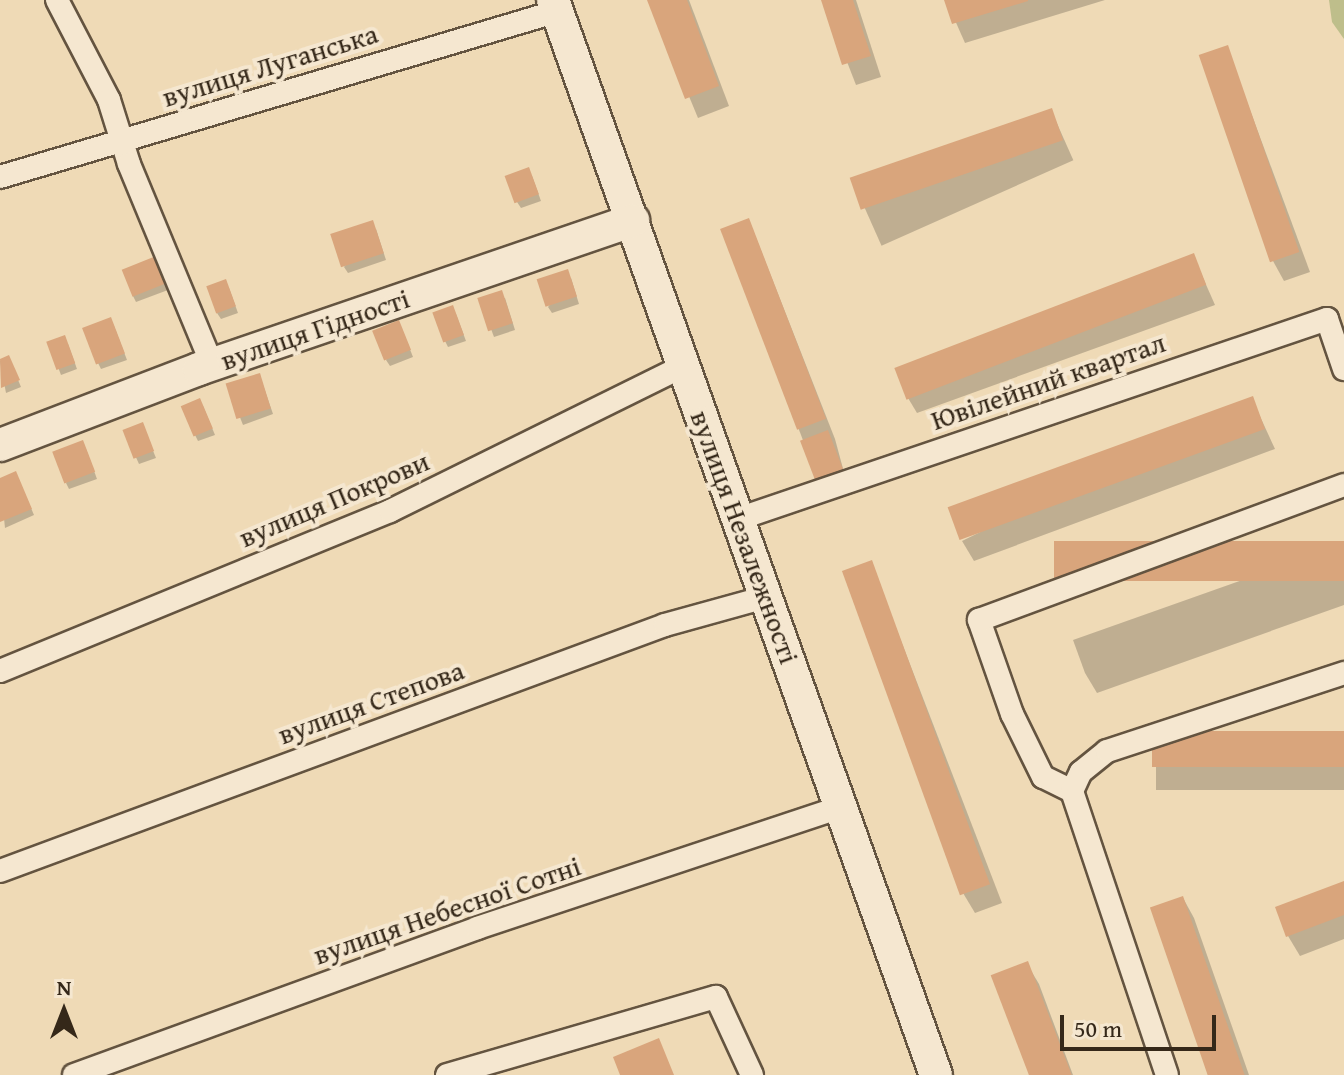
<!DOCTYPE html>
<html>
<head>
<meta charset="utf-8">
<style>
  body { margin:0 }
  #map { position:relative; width:1344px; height:1075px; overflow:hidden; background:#efdab6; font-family:"Gentium Book Plus",serif }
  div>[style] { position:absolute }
  .green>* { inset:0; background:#bebe8b }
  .shadow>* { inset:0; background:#0003; transform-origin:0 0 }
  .building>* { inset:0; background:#d9a57c; transform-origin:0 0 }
  .roads { filter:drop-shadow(2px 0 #645440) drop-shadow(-2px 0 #645440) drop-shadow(0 2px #645440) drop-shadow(0 -2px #645440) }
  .street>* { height:22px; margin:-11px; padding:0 11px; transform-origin:11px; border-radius:11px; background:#f5e7d0 }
  .secondary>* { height:32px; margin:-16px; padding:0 16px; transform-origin:16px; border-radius:16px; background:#f5e7d0 }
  span { translate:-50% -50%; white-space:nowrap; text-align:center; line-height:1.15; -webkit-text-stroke:8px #f5e7d0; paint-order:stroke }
  .street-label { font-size:28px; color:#352819 }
  .north { position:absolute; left:24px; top:971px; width:80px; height:80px; -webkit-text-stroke:6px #f5e7d0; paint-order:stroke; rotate:0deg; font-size:22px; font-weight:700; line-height:32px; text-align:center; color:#352819 }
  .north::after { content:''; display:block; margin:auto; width:28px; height:36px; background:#352819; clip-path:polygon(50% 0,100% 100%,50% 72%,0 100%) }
  .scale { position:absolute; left:1060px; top:1015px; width:156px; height:36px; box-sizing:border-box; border:4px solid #352819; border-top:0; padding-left:10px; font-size:24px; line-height:28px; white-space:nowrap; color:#352819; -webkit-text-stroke:6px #f5e7d0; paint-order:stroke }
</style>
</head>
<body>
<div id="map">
  <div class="green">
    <div style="clip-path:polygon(1329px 0,1344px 0,1344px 39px,1332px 22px)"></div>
  </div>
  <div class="shadow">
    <div style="clip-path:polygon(649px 0,689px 0,729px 106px,698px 118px)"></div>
    <div style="clip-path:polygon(823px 0,856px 0,881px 77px,856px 85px)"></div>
    <div style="clip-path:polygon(946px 0,1105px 0,965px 43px)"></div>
    <div style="clip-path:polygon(1227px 48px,1310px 272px,1284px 281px,1273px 261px)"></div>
    <div style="left:1051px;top:110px;width:55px;height:210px;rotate:66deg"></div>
    <div style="clip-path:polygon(532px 176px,541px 201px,521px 208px,517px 202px)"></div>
    <div style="clip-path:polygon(749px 220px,835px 439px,845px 476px,820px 485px,723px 230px)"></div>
    <div style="clip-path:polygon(376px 229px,386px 260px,348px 273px,344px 267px)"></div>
    <div style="clip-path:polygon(1193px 255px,1215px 305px,917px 413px,905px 393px)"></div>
    <div style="clip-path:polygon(159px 265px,168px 290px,136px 302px,133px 296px)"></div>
    <div style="clip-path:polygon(571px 278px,579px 304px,552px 313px,548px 307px)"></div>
    <div style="clip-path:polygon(229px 288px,238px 313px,221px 319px,217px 313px)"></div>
    <div style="clip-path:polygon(505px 298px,515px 330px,494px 337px,480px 299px)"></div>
    <div style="clip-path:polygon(456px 314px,466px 341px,448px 347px,445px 341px)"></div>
    <div style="clip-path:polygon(114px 326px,127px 360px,101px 369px,98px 363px)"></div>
    <div style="clip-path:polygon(402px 329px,413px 357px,390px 366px,386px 360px)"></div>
    <div style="clip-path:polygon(49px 343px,68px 344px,77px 369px,61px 375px)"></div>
    <div style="clip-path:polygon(9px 358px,21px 387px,6px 393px,0 361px)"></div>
    <div style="clip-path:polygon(262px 382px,273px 414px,243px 425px,228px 387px)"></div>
    <div style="clip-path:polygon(1252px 399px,1275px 449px,974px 561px,962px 541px)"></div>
    <div style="clip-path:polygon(203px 406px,215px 435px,198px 441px,195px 435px)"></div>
    <div style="clip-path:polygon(124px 431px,145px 431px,156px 458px,139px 464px)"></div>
    <div style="clip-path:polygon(86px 449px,97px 479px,69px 489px,66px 483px)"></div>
    <div style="clip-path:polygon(0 480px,19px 480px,34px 515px,5px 528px)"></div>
    <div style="clip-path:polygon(1344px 544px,1344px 605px,1097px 693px,1085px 673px,1073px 640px)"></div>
    <div style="clip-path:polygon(871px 563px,1002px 903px,975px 913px,963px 893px)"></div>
    <div style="left:1344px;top:733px;width:57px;height:188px;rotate:90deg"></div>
    <div style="clip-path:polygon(1344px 883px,1344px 939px,1300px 956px,1288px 936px)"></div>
    <div style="clip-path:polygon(1183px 898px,1194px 918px,1249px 1075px,1211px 1075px)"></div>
    <div style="clip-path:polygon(1027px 964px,1039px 984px,1073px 1075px,1030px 1075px)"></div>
  </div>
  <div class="building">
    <div style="clip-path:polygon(647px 0,687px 0,719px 86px,685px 99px)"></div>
    <div style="clip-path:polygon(821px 0,853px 0,871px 56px,842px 65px)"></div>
    <div style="clip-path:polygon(944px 0,1028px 0,1028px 1px,952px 24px)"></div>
    <div style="left:1228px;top:45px;width:219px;height:31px;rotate:71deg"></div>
    <div style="left:1052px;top:108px;width:34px;height:214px;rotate:71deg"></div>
    <div style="left:529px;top:167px;width:29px;height:26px;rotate:70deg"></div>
    <div style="left:749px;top:218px;width:215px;height:31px;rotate:69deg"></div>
    <div style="left:373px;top:220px;width:35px;height:45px;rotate:72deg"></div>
    <div style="left:1194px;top:253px;width:34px;height:321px;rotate:69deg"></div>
    <div style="left:156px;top:256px;width:29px;height:37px;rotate:68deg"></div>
    <div style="left:568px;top:269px;width:29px;height:33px;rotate:72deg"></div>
    <div style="left:226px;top:279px;width:29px;height:21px;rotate:70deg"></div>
    <div style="left:502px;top:290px;width:35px;height:26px;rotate:72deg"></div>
    <div style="left:453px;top:305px;width:32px;height:22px;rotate:70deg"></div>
    <div style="left:111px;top:317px;width:39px;height:31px;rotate:69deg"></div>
    <div style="left:399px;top:320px;width:32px;height:29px;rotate:68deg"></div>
    <div style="left:65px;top:335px;width:30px;height:20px;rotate:70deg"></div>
    <div style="clip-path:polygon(9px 355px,20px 380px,1px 388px,0 359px)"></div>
    <div style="left:260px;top:373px;width:37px;height:36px;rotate:73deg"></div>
    <div style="left:1253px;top:396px;width:35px;height:325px;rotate:70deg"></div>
    <div style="left:200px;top:398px;width:33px;height:21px;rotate:67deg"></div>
    <div style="left:143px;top:422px;width:31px;height:22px;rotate:69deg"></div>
    <div style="left:828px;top:430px;width:42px;height:30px;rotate:69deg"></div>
    <div style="left:83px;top:440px;width:34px;height:33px;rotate:69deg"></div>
    <div style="clip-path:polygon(16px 471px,32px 509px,0 522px,0 478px)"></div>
    <div style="left:1344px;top:541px;width:40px;height:290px;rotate:90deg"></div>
    <div style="left:872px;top:560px;width:345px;height:32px;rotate:70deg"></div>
    <div style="left:1344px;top:731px;width:36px;height:192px;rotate:90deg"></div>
    <div style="clip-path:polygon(1344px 881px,1344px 915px,1286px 937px,1275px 907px)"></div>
    <div style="left:1183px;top:896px;width:190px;height:35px;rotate:71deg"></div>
    <div style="left:1028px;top:961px;width:122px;height:40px;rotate:69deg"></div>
    <div style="clip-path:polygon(659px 1038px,674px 1075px,620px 1075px,613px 1057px)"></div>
  </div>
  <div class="roads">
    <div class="street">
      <div style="left:57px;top:0;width:113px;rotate:62.5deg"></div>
      <div style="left:109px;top:100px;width:67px;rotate:72.6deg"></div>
      <div style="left:129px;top:164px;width:217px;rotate:67.5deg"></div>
      <div style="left:0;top:177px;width:582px;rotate:-16.57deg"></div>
      <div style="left:738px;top:519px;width:622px;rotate:-18.76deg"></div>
      <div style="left:1327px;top:319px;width:53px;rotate:71.2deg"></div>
      <div style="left:0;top:671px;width:422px;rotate:-22.3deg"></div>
      <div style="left:390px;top:511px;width:328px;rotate:-26.3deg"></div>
      <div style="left:1072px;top:791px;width:32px;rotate:-154deg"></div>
      <div style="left:1043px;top:777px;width:70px;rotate:-116.2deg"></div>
      <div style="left:1012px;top:714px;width:100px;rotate:-109.3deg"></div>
      <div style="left:979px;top:620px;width:389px;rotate:-20.3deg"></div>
      <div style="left:0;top:871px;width:709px;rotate:-20.3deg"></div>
      <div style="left:665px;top:625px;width:105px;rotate:-15.5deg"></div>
      <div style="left:74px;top:1075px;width:429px;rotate:-20deg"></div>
      <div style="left:477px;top:928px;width:384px;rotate:-18.4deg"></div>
      <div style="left:447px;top:1075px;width:280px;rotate:-16.2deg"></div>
      <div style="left:716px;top:997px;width:86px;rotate:65.2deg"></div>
      <div style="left:1167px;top:1075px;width:299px;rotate:-108.5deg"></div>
      <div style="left:1072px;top:791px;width:21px;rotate:-65deg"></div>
      <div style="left:1081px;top:772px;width:33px;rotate:-39deg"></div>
      <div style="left:1107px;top:751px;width:250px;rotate:-18.2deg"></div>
    </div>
    <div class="secondary">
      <div style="left:553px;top:0;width:1141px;rotate:70.39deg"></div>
      <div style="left:0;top:445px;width:213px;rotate:-20.9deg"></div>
      <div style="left:199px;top:369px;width:459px;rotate:-18.9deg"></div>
    </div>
  </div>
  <div class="street-label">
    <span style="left:270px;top:65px;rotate:-17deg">вулиця Луганська</span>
    <span style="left:315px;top:329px;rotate:-19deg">вулиця Гідності</span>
    <span style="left:1048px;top:381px;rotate:-19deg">Ювілейний квартал</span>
    <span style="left:334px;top:499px;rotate:-23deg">вулиця Покрови</span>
    <span style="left:745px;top:537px;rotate:70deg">вулиця Незалежності</span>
    <span style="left:371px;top:702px;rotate:-20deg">вулиця Степова</span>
    <span style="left:447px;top:910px;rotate:-19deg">вулиця Небесної Сотні</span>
  </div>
  <div class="north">N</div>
  <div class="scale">50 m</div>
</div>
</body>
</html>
